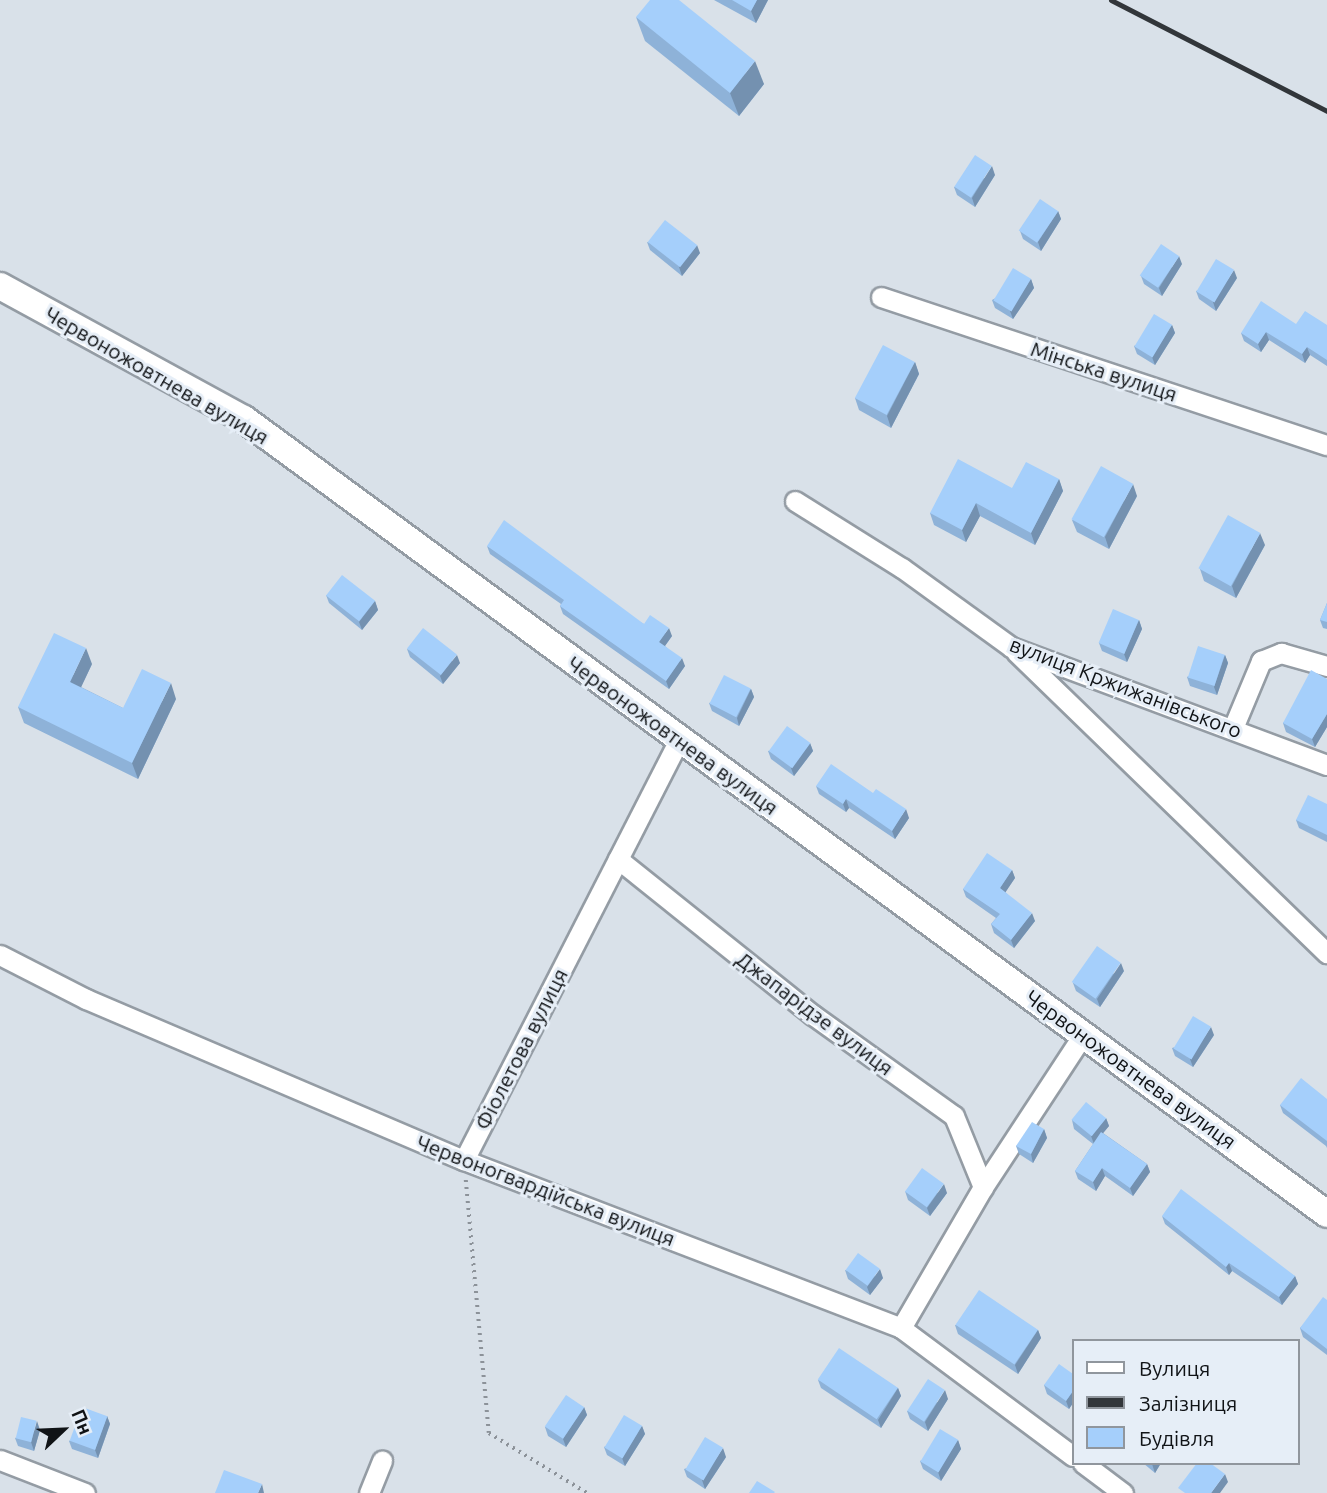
<!DOCTYPE html>
<html>
<head>
<meta charset="utf-8">
<style>
  body { margin:0 }
  #map { position:relative; width:1327px; height:1493px; overflow:hidden; background:#d9e1e9; font-family:Ubuntu,sans-serif }
  div>[style] { position:absolute }
  .path>* { height:3.5px; margin-top:-1.75px; transform-origin:0; background:repeating-linear-gradient(90deg,#8c9299 0 2px,transparent 0 7px) }
  .roads { filter:drop-shadow(2px 0 #949ca4) drop-shadow(-2px 0 #949ca4) drop-shadow(0 2px #949ca4) drop-shadow(0 -2px #949ca4) }
  .street>* { height:19px; margin:-9.5px; padding:0 9.5px; transform-origin:9.5px; border-radius:9.5px; background:#fff }
  .secondary>* { height:26px; margin:-13px; padding:0 13px; transform-origin:13px; border-radius:13px; background:#fff }
  .rail>* { height:5px; margin:-2.5px; padding:0 2.5px; transform-origin:2.5px; border-radius:2.5px; background:#32363a }
  .wall>* { inset:0; background:#8eb2d8 }
  .shaded-wall>* { inset:0; background:#7491b0 }
  .building>* { inset:0; background:#a5cffb; transform-origin:0 0 }
  span { translate:-50% -50%; white-space:nowrap; text-align:center; line-height:1.15; -webkit-text-stroke:6px #e6eef7; paint-order:stroke }
  .street-label { font-size:21px; color:#101316 }
  .legend { position:absolute; left:1072px; top:1339px; width:228px; height:126px; box-sizing:border-box; background:#e6eef7; border:2px solid #90969d; margin:0; padding:9px 12px; list-style:none; font-size:21px; color:#101316 }
  .legend li { display:flex; align-items:center; gap:14px; height:35px }
  .legend b { width:35px; border:2px solid #90969d }
  .north { position:absolute; left:28px; top:1395px; width:70px; height:70px; -webkit-text-stroke:5px #e6eef7; paint-order:stroke; rotate:67deg; font-size:19px; font-weight:700; line-height:28px; text-align:center; color:#101316 }
  .north::after { content:''; display:block; margin:auto; width:24px; height:32px; background:#101316; clip-path:polygon(50% 0,100% 100%,50% 72%,0 100%) }
</style>
</head>
<body>
<div id="map">
  <div class="path">
    <div style="left:466px;top:1180px;width:254px;rotate:84.8deg"></div>
    <div style="left:489px;top:1433px;width:115px;rotate:31.5deg"></div>
  </div>
  <div class="roads">
    <div class="street">
      <div style="left:881px;top:297px;width:470px;rotate:18.4deg"></div>
      <div style="left:795px;top:501px;width:126px;rotate:32.1deg"></div>
      <div style="left:902px;top:568px;width:135px;rotate:35.9deg"></div>
      <div style="left:1011px;top:647px;width:337px;rotate:20.5deg"></div>
      <div style="left:1016px;top:652px;width:433px;rotate:44.1deg"></div>
      <div style="left:1233px;top:728px;width:73px;rotate:-67.3deg"></div>
      <div style="left:1261px;top:661px;width:22px;rotate:-22deg"></div>
      <div style="left:1281px;top:653px;width:48px;rotate:15.8deg"></div>
      <div style="left:618px;top:859px;width:250px;rotate:38.7deg"></div>
      <div style="left:813px;top:1015px;width:173px;rotate:35.6deg"></div>
      <div style="left:954px;top:1116px;width:77px;rotate:67.8deg"></div>
      <div style="left:0;top:955px;width:97px;rotate:27.1deg"></div>
      <div style="left:86px;top:999px;width:411px;rotate:23.1deg"></div>
      <div style="left:464px;top:1160px;width:468px;rotate:21deg"></div>
      <div style="left:901px;top:1328px;width:214px;rotate:36.7deg"></div>
      <div style="left:464px;top:1160px;width:472px;rotate:-62.9deg"></div>
      <div style="left:901px;top:1328px;width:163px;rotate:-59.8deg"></div>
      <div style="left:983px;top:1187px;width:184px;rotate:-56.7deg"></div>
      <div style="left:0;top:1460px;width:91px;rotate:21.2deg"></div>
      <div style="left:1083px;top:1463px;width:50px;rotate:36.9deg"></div>
      <div style="left:369px;top:1493px;width:35px;rotate:-68deg"></div>
    </div>
    <div class="secondary">
      <div style="left:0;top:286px;width:278px;rotate:28.6deg"></div>
      <div style="left:244px;top:419px;width:1343px;rotate:36.28deg"></div>
    </div>
  </div>
  <div class="rail">
    <div style="left:1111px;top:0;width:243px;rotate:27.2deg"></div>
  </div>
  <div class="wall">
    <div style="clip-path:polygon(714px 0,768px 0,756px 23px)"></div>
    <div style="clip-path:polygon(636px 17px,764px 84px,739px 116px,645px 41px)"></div>
    <div style="clip-path:polygon(995px 175px,975px 207px,957px 195px,954px 187px)"></div>
    <div style="clip-path:polygon(1058px 211px,1061px 219px,1041px 251px,1023px 239px,1020px 231px)"></div>
    <div style="clip-path:polygon(647px 242px,700px 253px,682px 276px,650px 250px)"></div>
    <div style="clip-path:polygon(1182px 264px,1162px 296px,1144px 284px,1141px 276px)"></div>
    <div style="clip-path:polygon(1237px 278px,1216px 311px,1199px 299px,1196px 291px)"></div>
    <div style="clip-path:polygon(1031px 279px,1034px 288px,1013px 319px,995px 308px,992px 300px)"></div>
    <div style="clip-path:polygon(1296px 324px,1327px 325px,1327px 366px,1310px 355px,1305px 363px,1269px 340px,1261px 352px,1244px 341px,1241px 333px)"></div>
    <div style="clip-path:polygon(1172px 325px,1175px 333px,1155px 365px,1137px 354px,1134px 346px)"></div>
    <div style="clip-path:polygon(915px 362px,919px 374px,891px 428px,859px 410px,855px 398px)"></div>
    <div style="clip-path:polygon(1059px 479px,1063px 491px,1035px 545px,980px 516px,966px 542px,934px 525px,930px 513px,1012px 488px)"></div>
    <div style="clip-path:polygon(1137px 496px,1109px 549px,1077px 532px,1072px 520px)"></div>
    <div style="clip-path:polygon(1265px 545px,1236px 598px,1204px 581px,1200px 569px)"></div>
    <div style="clip-path:polygon(487px 546px,644px 624px,672px 636px,665px 646px,685px 666px,669px 689px,563px 614px,560px 606px,561px 604px,490px 554px)"></div>
    <div style="clip-path:polygon(326px 595px,375px 601px,378px 610px,362px 630px,329px 603px)"></div>
    <div style="clip-path:polygon(1327px 603px,1327px 629px,1323px 628px,1320px 620px)"></div>
    <div style="clip-path:polygon(1139px 620px,1142px 629px,1127px 662px,1102px 651px,1099px 643px)"></div>
    <div style="clip-path:polygon(407px 649px,460px 663px,443px 684px,410px 657px)"></div>
    <div style="clip-path:polygon(1225px 655px,1228px 663px,1217px 695px,1190px 686px,1187px 677px)"></div>
    <div style="clip-path:polygon(92px 664px,81px 687px,123px 708px,176px 699px,138px 779px,24px 723px,18px 707px)"></div>
    <div style="clip-path:polygon(1327px 679px,1327px 727px,1315px 747px,1286px 732px,1283px 723px)"></div>
    <div style="clip-path:polygon(751px 689px,754px 697px,739px 726px,712px 711px,709px 703px)"></div>
    <div style="clip-path:polygon(810px 743px,813px 751px,794px 776px,771px 759px,768px 751px)"></div>
    <div style="clip-path:polygon(816px 786px,909px 818px,895px 839px,849px 808px,846px 812px,819px 794px)"></div>
    <div style="clip-path:polygon(1327px 804px,1327px 842px,1299px 828px,1296px 820px)"></div>
    <div style="clip-path:polygon(1012px 870px,1015px 878px,1005px 892px,1035px 921px,1014px 948px,994px 933px,991px 924px,996px 918px,966px 897px,963px 889px)"></div>
    <div style="clip-path:polygon(1124px 971px,1100px 1007px,1076px 991px,1073px 983px)"></div>
    <div style="clip-path:polygon(1214px 1035px,1193px 1067px,1175px 1056px,1172px 1048px)"></div>
    <div style="clip-path:polygon(1327px 1099px,1327px 1148px,1326px 1146px,1283px 1113px,1280px 1105px)"></div>
    <div style="clip-path:polygon(1106px 1118px,1109px 1126px,1103px 1133px,1147px 1164px,1150px 1172px,1133px 1196px,1105px 1176px,1096px 1191px,1078px 1179px,1075px 1171px,1093px 1144px,1074px 1129px,1072px 1120px)"></div>
    <div style="clip-path:polygon(1044px 1129px,1047px 1138px,1033px 1163px,1019px 1154px,1016px 1146px)"></div>
    <div style="clip-path:polygon(905px 1191px,947px 1193px,930px 1216px,908px 1200px)"></div>
    <div style="clip-path:polygon(1162px 1216px,1295px 1276px,1298px 1284px,1282px 1305px,1232px 1271px,1229px 1275px,1165px 1224px)"></div>
    <div style="clip-path:polygon(845px 1270px,883px 1278px,870px 1295px,848px 1279px)"></div>
    <div style="clip-path:polygon(1327px 1300px,1327px 1355px,1303px 1337px,1300px 1328px)"></div>
    <div style="clip-path:polygon(955px 1325px,1038px 1330px,1041px 1338px,1018px 1374px,958px 1334px)"></div>
    <div style="clip-path:polygon(1073px 1374px,1073px 1403px,1069px 1409px,1047px 1394px,1044px 1385px)"></div>
    <div style="clip-path:polygon(818px 1380px,898px 1388px,901px 1396px,881px 1428px,821px 1388px)"></div>
    <div style="clip-path:polygon(948px 1399px,928px 1431px,910px 1419px,907px 1411px)"></div>
    <div style="clip-path:polygon(584px 1407px,587px 1415px,566px 1447px,548px 1436px,545px 1427px)"></div>
    <div style="clip-path:polygon(107px 1416px,110px 1424px,98px 1458px,72px 1449px,69px 1441px)"></div>
    <div style="clip-path:polygon(642px 1426px,645px 1434px,625px 1466px,607px 1455px,604px 1447px)"></div>
    <div style="clip-path:polygon(40px 1430px,34px 1451px,18px 1446px,15px 1438px)"></div>
    <div style="clip-path:polygon(958px 1440px,961px 1449px,941px 1481px,923px 1469px,920px 1461px)"></div>
    <div style="clip-path:polygon(726px 1457px,705px 1489px,687px 1477px,684px 1469px)"></div>
    <div style="clip-path:polygon(1143px 1463px,1161px 1463px,1155px 1473px)"></div>
  </div>
  <div class="shaded-wall">
    <div style="clip-path:polygon(757px 0,768px 0,756px 23px,751px 11px)"></div>
    <div style="clip-path:polygon(755px 61px,764px 84px,739px 116px,730px 93px)"></div>
    <div style="clip-path:polygon(992px 166px,995px 175px,975px 207px,972px 198px)"></div>
    <div style="clip-path:polygon(1058px 211px,1061px 219px,1041px 251px,1038px 242px)"></div>
    <div style="clip-path:polygon(697px 245px,700px 253px,682px 276px,679px 267px)"></div>
    <div style="clip-path:polygon(1179px 256px,1182px 264px,1162px 296px,1159px 288px)"></div>
    <div style="clip-path:polygon(1234px 270px,1237px 278px,1216px 311px,1213px 302px)"></div>
    <div style="clip-path:polygon(1031px 279px,1034px 288px,1013px 319px,1010px 311px)"></div>
    <div style="clip-path:polygon(1172px 325px,1175px 333px,1155px 365px,1152px 357px)"></div>
    <div style="clip-path:polygon(1266px 332px,1269px 340px,1261px 352px,1258px 344px)"></div>
    <div style="clip-path:polygon(1307px 347px,1310px 355px,1305px 363px,1302px 354px)"></div>
    <div style="clip-path:polygon(915px 362px,919px 374px,891px 428px,887px 416px)"></div>
    <div style="clip-path:polygon(1059px 479px,1063px 491px,1035px 545px,1031px 533px)"></div>
    <div style="clip-path:polygon(1133px 484px,1137px 496px,1109px 549px,1105px 537px)"></div>
    <div style="clip-path:polygon(976px 503px,980px 516px,966px 542px,962px 530px)"></div>
    <div style="clip-path:polygon(1260px 533px,1265px 545px,1236px 598px,1232px 586px)"></div>
    <div style="clip-path:polygon(375px 601px,378px 610px,362px 630px,359px 622px)"></div>
    <div style="clip-path:polygon(1139px 620px,1142px 629px,1127px 662px,1124px 654px)"></div>
    <div style="clip-path:polygon(669px 628px,672px 636px,662px 650px,659px 642px)"></div>
    <div style="clip-path:polygon(86px 648px,92px 664px,76px 698px,70px 682px)"></div>
    <div style="clip-path:polygon(457px 655px,460px 663px,443px 684px,440px 676px)"></div>
    <div style="clip-path:polygon(1225px 655px,1228px 663px,1217px 695px,1214px 687px)"></div>
    <div style="clip-path:polygon(682px 658px,685px 666px,669px 689px,666px 681px)"></div>
    <div style="clip-path:polygon(171px 683px,176px 699px,138px 779px,132px 763px)"></div>
    <div style="clip-path:polygon(751px 689px,754px 697px,739px 726px,737px 718px)"></div>
    <div style="clip-path:polygon(1327px 714px,1327px 727px,1315px 747px,1312px 739px)"></div>
    <div style="clip-path:polygon(810px 743px,813px 751px,794px 776px,791px 768px)"></div>
    <div style="clip-path:polygon(846px 799px,849px 808px,846px 812px,843px 804px)"></div>
    <div style="clip-path:polygon(906px 809px,909px 818px,895px 839px,892px 831px)"></div>
    <div style="clip-path:polygon(1012px 870px,1015px 878px,1003px 896px,1000px 888px)"></div>
    <div style="clip-path:polygon(1032px 913px,1035px 921px,1014px 948px,1011px 940px)"></div>
    <div style="clip-path:polygon(1121px 963px,1124px 971px,1100px 1007px,1097px 999px)"></div>
    <div style="clip-path:polygon(1211px 1027px,1214px 1035px,1193px 1067px,1190px 1059px)"></div>
    <div style="clip-path:polygon(1106px 1118px,1109px 1126px,1094px 1144px,1091px 1136px)"></div>
    <div style="clip-path:polygon(1044px 1129px,1047px 1138px,1033px 1163px,1031px 1154px)"></div>
    <div style="clip-path:polygon(1147px 1164px,1150px 1172px,1133px 1196px,1130px 1188px)"></div>
    <div style="clip-path:polygon(1102px 1168px,1105px 1176px,1096px 1191px,1093px 1182px)"></div>
    <div style="clip-path:polygon(944px 1184px,947px 1193px,930px 1216px,927px 1208px)"></div>
    <div style="clip-path:polygon(1229px 1263px,1232px 1271px,1229px 1275px,1226px 1267px)"></div>
    <div style="clip-path:polygon(880px 1269px,883px 1278px,870px 1295px,867px 1287px)"></div>
    <div style="clip-path:polygon(1295px 1276px,1298px 1284px,1282px 1305px,1279px 1297px)"></div>
    <div style="clip-path:polygon(1038px 1330px,1041px 1338px,1018px 1374px,1015px 1365px)"></div>
    <div style="clip-path:polygon(898px 1388px,901px 1396px,881px 1428px,878px 1420px)"></div>
    <div style="clip-path:polygon(945px 1390px,948px 1399px,928px 1431px,925px 1422px)"></div>
    <div style="clip-path:polygon(1073px 1391px,1073px 1403px,1069px 1409px,1066px 1401px)"></div>
    <div style="clip-path:polygon(584px 1407px,587px 1415px,566px 1447px,563px 1439px)"></div>
    <div style="clip-path:polygon(107px 1416px,110px 1424px,98px 1458px,95px 1450px)"></div>
    <div style="clip-path:polygon(37px 1421px,40px 1430px,34px 1451px,31px 1442px)"></div>
    <div style="clip-path:polygon(642px 1426px,645px 1434px,625px 1466px,622px 1458px)"></div>
    <div style="clip-path:polygon(958px 1440px,961px 1449px,941px 1481px,938px 1472px)"></div>
    <div style="clip-path:polygon(723px 1448px,726px 1457px,705px 1489px,702px 1480px)"></div>
    <div style="clip-path:polygon(1153px 1463px,1161px 1463px,1155px 1473px,1152px 1464px)"></div>
    <div style="clip-path:polygon(1225px 1474px,1228px 1482px,1220px 1493px,1211px 1493px)"></div>
    <div style="clip-path:polygon(262px 1484px,264px 1493px,258px 1493px)"></div>
  </div>
  <div class="building">
    <div style="clip-path:polygon(650px 0,679px 0,755px 61px,730px 93px,636px 17px)"></div>
    <div style="clip-path:polygon(732px 0,757px 0,751px 11px)"></div>
    <div style="left:975px;top:155px;width:20px;height:38px;rotate:33deg"></div>
    <div style="left:1040px;top:199px;width:22px;height:38px;rotate:34deg"></div>
    <div style="left:665px;top:220px;width:41px;height:28px;rotate:38deg"></div>
    <div style="left:1161px;top:244px;width:22px;height:38px;rotate:34deg"></div>
    <div style="left:1216px;top:259px;width:21px;height:38px;rotate:31deg"></div>
    <div style="left:1013px;top:268px;width:21px;height:38px;rotate:31deg"></div>
    <div style="clip-path:polygon(1261px 301px,1296px 324px,1305px 311px,1327px 325px,1327px 360px,1307px 347px,1302px 354px,1266px 332px,1258px 344px,1241px 333px)"></div>
    <div style="left:1154px;top:314px;width:21px;height:38px;rotate:31deg"></div>
    <div style="left:883px;top:345px;width:36px;height:60px;rotate:28deg"></div>
    <div style="clip-path:polygon(958px 459px,1012px 488px,1026px 462px,1059px 479px,1031px 533px,976px 503px,962px 530px,930px 513px)"></div>
    <div style="left:1101px;top:466px;width:37px;height:61px;rotate:29deg"></div>
    <div style="left:1228px;top:515px;width:37px;height:61px;rotate:29deg"></div>
    <div style="clip-path:polygon(504px 520px,644px 624px,650px 615px,669px 628px,659px 642px,682px 658px,666px 681px,560px 606px,564px 600px,487px 546px)"></div>
    <div style="left:342px;top:575px;width:42px;height:26px;rotate:38deg"></div>
    <div style="clip-path:polygon(1327px 603px,1327px 622px,1320px 620px)"></div>
    <div style="left:1113px;top:609px;width:28px;height:37px;rotate:23deg"></div>
    <div style="left:423px;top:628px;width:43px;height:26px;rotate:38deg"></div>
    <div style="clip-path:polygon(54px 633px,86px 648px,70px 682px,123px 708px,142px 669px,171px 683px,132px 763px,18px 707px)"></div>
    <div style="left:1198px;top:646px;width:28px;height:33px;rotate:18deg"></div>
    <div style="clip-path:polygon(1311px 670px,1327px 679px,1327px 714px,1312px 739px,1283px 723px)"></div>
    <div style="left:724px;top:675px;width:30px;height:32px;rotate:27deg"></div>
    <div style="left:787px;top:726px;width:29px;height:31px;rotate:36deg"></div>
    <div style="clip-path:polygon(831px 764px,873px 793px,876px 789px,906px 809px,892px 831px,846px 799px,843px 804px,816px 786px)"></div>
    <div style="clip-path:polygon(1308px 795px,1327px 804px,1327px 835px,1296px 820px)"></div>
    <div style="clip-path:polygon(987px 853px,1012px 870px,1000px 888px,1032px 913px,1011px 940px,991px 924px,1000px 914px,963px 889px)"></div>
    <div style="left:1097px;top:946px;width:29px;height:44px;rotate:35deg"></div>
    <div style="left:1193px;top:1016px;width:21px;height:38px;rotate:31deg"></div>
    <div style="clip-path:polygon(1301px 1078px,1327px 1099px,1327px 1141px,1280px 1105px)"></div>
    <div style="left:1086px;top:1102px;width:26px;height:23px;rotate:39deg"></div>
    <div style="clip-path:polygon(1032px 1122px,1044px 1129px,1031px 1154px,1016px 1146px)"></div>
    <div style="clip-path:polygon(1101px 1132px,1147px 1164px,1130px 1188px,1102px 1168px,1093px 1182px,1075px 1171px)"></div>
    <div style="left:922px;top:1168px;width:27px;height:29px;rotate:36deg"></div>
    <div style="clip-path:polygon(1181px 1189px,1295px 1276px,1279px 1297px,1229px 1263px,1226px 1267px,1162px 1216px)"></div>
    <div style="left:858px;top:1253px;width:27px;height:21px;rotate:36deg"></div>
    <div style="left:979px;top:1290px;width:71px;height:42px;rotate:34deg"></div>
    <div style="clip-path:polygon(1323px 1297px,1327px 1300px,1327px 1349px,1300px 1328px)"></div>
    <div style="left:839px;top:1348px;width:71px;height:38px;rotate:34deg"></div>
    <div style="clip-path:polygon(1059px 1364px,1073px 1374px,1073px 1391px,1066px 1401px,1044px 1385px)"></div>
    <div style="left:928px;top:1379px;width:20px;height:38px;rotate:33deg"></div>
    <div style="left:566px;top:1395px;width:22px;height:38px;rotate:34deg"></div>
    <div style="left:82px;top:1407px;width:27px;height:36px;rotate:20deg"></div>
    <div style="left:624px;top:1415px;width:21px;height:38px;rotate:31deg"></div>
    <div style="left:21px;top:1417px;width:16px;height:22px;rotate:14deg"></div>
    <div style="left:940px;top:1429px;width:21px;height:38px;rotate:31deg"></div>
    <div style="left:705px;top:1437px;width:21px;height:38px;rotate:31deg"></div>
    <div style="clip-path:polygon(1197px 1463px,1210px 1463px,1225px 1474px,1211px 1493px,1185px 1493px,1178px 1488px)"></div>
    <div style="clip-path:polygon(224px 1470px,262px 1484px,258px 1493px,215px 1493px)"></div>
    <div style="clip-path:polygon(757px 1481px,775px 1492px,774px 1493px,749px 1493px)"></div>
  </div>
  <div class="street-label">
    <span style="left:1104px;top:371px;rotate:18deg">Мінська вулиця</span>
    <span style="left:157px;top:375px;rotate:30deg">Червоножовтнева вулиця</span>
    <span style="left:1126px;top:687px;rotate:21deg">вулиця Кржижанівського</span>
    <span style="left:673px;top:735px;rotate:36deg">Червоножовтнева вулиця</span>
    <span style="left:815px;top:1013px;rotate:37deg">Джапарідзе вулиця</span>
    <span style="left:521px;top:1049px;rotate:-63deg">Фіолетова вулиця</span>
    <span style="left:1131px;top:1069px;rotate:36deg">Червоножовтнева вулиця</span>
    <span style="left:546px;top:1190px;rotate:21deg">Червоногвардійська вулиця</span>
  </div>
  <ul class="legend">
  <li><b style="height:9px;background:#fff"></b>Вулиця</li>
  <li><b style="height:9px;background:#32363a"></b>Залізниця</li>
  <li><b style="height:19px;background:#a5cffb"></b>Будівля</li>
  </ul>
  <div class="north">Пн</div>
</div>
</body>
</html>
